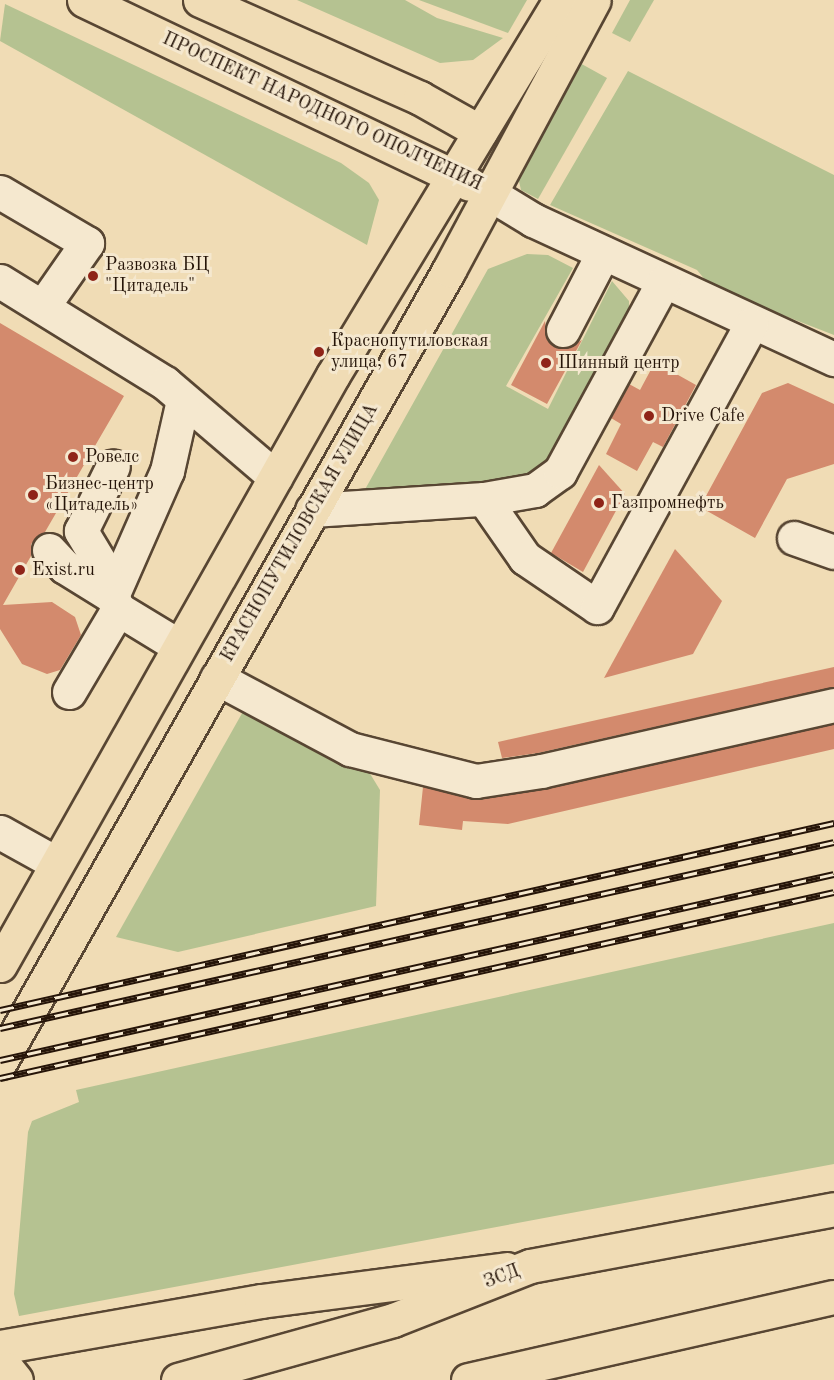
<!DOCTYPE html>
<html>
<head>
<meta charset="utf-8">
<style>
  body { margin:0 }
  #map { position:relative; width:834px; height:1380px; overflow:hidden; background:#f0dcb5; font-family:"Old Standard TT",serif }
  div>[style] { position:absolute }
  .green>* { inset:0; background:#b5c291 }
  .building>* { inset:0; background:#d38a6d }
  .roads { filter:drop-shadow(2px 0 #584633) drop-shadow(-2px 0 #584633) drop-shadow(0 2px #584633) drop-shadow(0 -2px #584633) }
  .minor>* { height:33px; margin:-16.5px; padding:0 16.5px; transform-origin:16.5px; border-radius:16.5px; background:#f5e8cf }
  .major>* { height:33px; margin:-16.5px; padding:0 16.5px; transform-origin:16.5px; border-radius:16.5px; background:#f0dcb5 }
  .highway>* { height:33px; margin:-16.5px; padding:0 16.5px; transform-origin:16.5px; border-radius:16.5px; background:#f0dcb5 }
  .rail>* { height:7px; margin-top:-3.5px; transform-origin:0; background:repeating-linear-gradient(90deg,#f5e8cf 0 14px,#251408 0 28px); box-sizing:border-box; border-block:2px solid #251408 }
  .dots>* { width:16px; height:16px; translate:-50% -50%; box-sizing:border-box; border:3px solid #f5e8cf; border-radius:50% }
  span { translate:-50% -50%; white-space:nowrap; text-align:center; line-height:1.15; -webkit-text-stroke:6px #f5e8cf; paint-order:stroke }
  .street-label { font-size:18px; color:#251408 }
  .poi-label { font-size:18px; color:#251408 }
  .left { translate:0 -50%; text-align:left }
</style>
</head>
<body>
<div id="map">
  <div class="green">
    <div style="clip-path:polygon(297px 0,405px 0,437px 18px,503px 38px,473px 60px,440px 63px)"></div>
    <div style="clip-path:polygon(419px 0,527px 0,508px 33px)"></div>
    <div style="clip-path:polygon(630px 0,654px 0,630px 42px,612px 33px)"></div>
    <div style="clip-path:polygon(5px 4px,341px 163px,369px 183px,379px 200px,367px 245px,0 41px)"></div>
    <div style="clip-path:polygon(578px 62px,607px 78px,538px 199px,521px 190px,518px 177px)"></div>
    <div style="clip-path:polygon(628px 71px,834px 175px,834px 335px,711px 287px,697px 270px,550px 205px)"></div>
    <div style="clip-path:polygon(527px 254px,548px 255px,573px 268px,506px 386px,548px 409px,612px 281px,629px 301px,629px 310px,553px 458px,531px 475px,516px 478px,363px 493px,488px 269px)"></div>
    <div style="clip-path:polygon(245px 708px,355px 759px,369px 772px,380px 790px,376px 906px,178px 952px,116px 937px)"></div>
    <div style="clip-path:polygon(834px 923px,834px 1164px,19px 1316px,14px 1294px,28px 1132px,32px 1121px,79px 1102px,76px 1090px)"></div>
  </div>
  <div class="building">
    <div style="clip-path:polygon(545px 321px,547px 340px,554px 346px,564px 349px,582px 340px,547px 404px,511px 385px)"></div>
    <div style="clip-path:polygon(0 323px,124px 396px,45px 532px,31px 544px,31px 556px,3px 605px,52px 602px,75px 617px,81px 635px,60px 670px,47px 674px,22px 664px,0 629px)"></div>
    <div style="clip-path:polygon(655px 362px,696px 385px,663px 447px,653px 442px,637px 471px,606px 454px,621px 424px,611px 418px,629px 384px,640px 390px)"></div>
    <div style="clip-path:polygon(788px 383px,834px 404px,834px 464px,787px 479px,755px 538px,700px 507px,762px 393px)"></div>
    <div style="clip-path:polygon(599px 465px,625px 494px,583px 572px,551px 553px)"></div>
    <div style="clip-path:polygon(675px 549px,722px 601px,693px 654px,604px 678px)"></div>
    <div style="clip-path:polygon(834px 667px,834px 687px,538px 753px,502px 758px,498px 742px)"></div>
    <div style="clip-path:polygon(834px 724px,834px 749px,508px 824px,463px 821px,462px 830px,419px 825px,423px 787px,479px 800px)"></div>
  </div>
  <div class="roads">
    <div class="minor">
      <div style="left:0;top:192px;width:101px;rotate:30.4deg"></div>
      <div style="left:87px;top:243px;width:77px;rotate:124.9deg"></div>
      <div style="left:487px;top:192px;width:54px;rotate:31.3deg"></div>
      <div style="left:533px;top:220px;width:332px;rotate:24.8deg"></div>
      <div style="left:0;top:281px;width:194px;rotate:31.7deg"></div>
      <div style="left:165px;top:383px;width:145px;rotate:40.5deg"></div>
      <div style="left:563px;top:330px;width:87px;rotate:-62.5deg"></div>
      <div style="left:484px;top:499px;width:72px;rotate:55.2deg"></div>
      <div style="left:525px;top:558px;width:87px;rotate:34.2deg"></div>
      <div style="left:597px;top:607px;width:322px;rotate:-61.4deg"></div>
      <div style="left:312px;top:510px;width:172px;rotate:-3.7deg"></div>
      <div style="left:484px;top:499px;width:52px;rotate:-10deg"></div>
      <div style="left:535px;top:490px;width:31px;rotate:-36deg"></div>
      <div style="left:560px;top:472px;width:216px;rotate:-61.5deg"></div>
      <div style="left:794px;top:538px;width:42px;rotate:19.3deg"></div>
      <div style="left:49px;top:550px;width:23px;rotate:47deg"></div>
      <div style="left:65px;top:567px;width:55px;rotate:31.7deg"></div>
      <div style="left:112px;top:596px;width:14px;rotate:65deg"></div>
      <div style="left:118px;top:609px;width:69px;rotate:31.4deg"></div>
      <div style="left:112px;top:596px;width:137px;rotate:-66.3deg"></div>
      <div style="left:167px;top:471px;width:73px;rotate:-77.3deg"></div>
      <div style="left:112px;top:596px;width:26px;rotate:-106deg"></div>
      <div style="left:105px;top:571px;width:47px;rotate:-121deg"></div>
      <div style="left:81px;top:531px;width:72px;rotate:-63.8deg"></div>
      <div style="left:217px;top:678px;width:151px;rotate:28.1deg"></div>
      <div style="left:350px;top:749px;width:130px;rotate:14.3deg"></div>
      <div style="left:476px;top:781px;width:66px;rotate:-8.7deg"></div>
      <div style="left:541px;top:771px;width:300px;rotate:-12.7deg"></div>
      <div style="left:69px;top:692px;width:96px;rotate:-59.4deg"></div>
      <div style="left:0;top:832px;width:62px;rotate:29.1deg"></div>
    </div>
    <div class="major">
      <div style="left:84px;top:0;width:427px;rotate:25.5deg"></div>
      <div style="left:200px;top:0;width:241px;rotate:24deg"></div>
      <div style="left:420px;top:98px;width:69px;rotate:29.5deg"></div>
      <div style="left:0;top:965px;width:677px;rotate:-60.56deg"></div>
      <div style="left:333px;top:375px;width:438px;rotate:-58.8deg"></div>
      <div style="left:0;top:1062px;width:910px;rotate:-60.45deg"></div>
      <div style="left:449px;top:270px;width:306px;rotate:-61.8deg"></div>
      <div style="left:0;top:1347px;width:265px;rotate:-10deg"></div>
      <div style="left:261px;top:1301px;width:248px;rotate:-7.4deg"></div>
      <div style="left:7px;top:1369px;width:14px;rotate:51deg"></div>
      <div style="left:468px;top:1380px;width:375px;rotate:-12.8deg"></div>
    </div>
    <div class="highway">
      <div style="left:178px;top:1380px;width:223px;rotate:-15.6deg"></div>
      <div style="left:393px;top:1320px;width:147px;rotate:-21.5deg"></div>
      <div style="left:530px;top:1266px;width:309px;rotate:-10.6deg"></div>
    </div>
  </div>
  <div class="rail">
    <div style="left:0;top:1010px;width:855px;rotate:-12.64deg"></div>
    <div style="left:0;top:1028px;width:854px;rotate:-12.57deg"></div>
    <div style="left:0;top:1060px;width:854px;rotate:-12.57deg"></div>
    <div style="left:0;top:1078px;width:854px;rotate:-12.57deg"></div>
  </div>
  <div class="dots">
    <div style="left:93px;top:276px;background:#8f2418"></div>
    <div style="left:319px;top:352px;background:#8f2418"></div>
    <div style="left:546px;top:363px;background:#8f2418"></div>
    <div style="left:649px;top:416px;background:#8f2418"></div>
    <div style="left:73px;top:457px;background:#8f2418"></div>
    <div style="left:33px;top:495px;background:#8f2418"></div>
    <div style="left:599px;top:503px;background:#8f2418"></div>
    <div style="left:20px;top:570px;background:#8f2418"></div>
  </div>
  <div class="street-label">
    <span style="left:322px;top:112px;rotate:25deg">ПРОСПЕКТ НАРОДНОГО ОПОЛЧЕНИЯ</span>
    <span style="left:300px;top:533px;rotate:-60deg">КРАСНОПУТИЛОВСКАЯ УЛИЦА</span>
    <span style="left:502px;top:1277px;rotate:-21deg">ЗСД</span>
  </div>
  <div class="poi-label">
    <span class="left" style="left:105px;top:276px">Развозка БЦ<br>"Цитадель"</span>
    <span class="left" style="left:331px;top:352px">Краснопутиловская<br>улица, 67</span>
    <span class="left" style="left:558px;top:363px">Шинный центр</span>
    <span class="left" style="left:661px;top:416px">Drive Cafe</span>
    <span class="left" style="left:85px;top:457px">Ровелс</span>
    <span class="left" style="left:45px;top:495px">Бизнес-центр<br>«Цитадель»</span>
    <span class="left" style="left:611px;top:503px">Газпромнефть</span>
    <span class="left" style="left:32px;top:570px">Exist.ru</span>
  </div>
</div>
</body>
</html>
